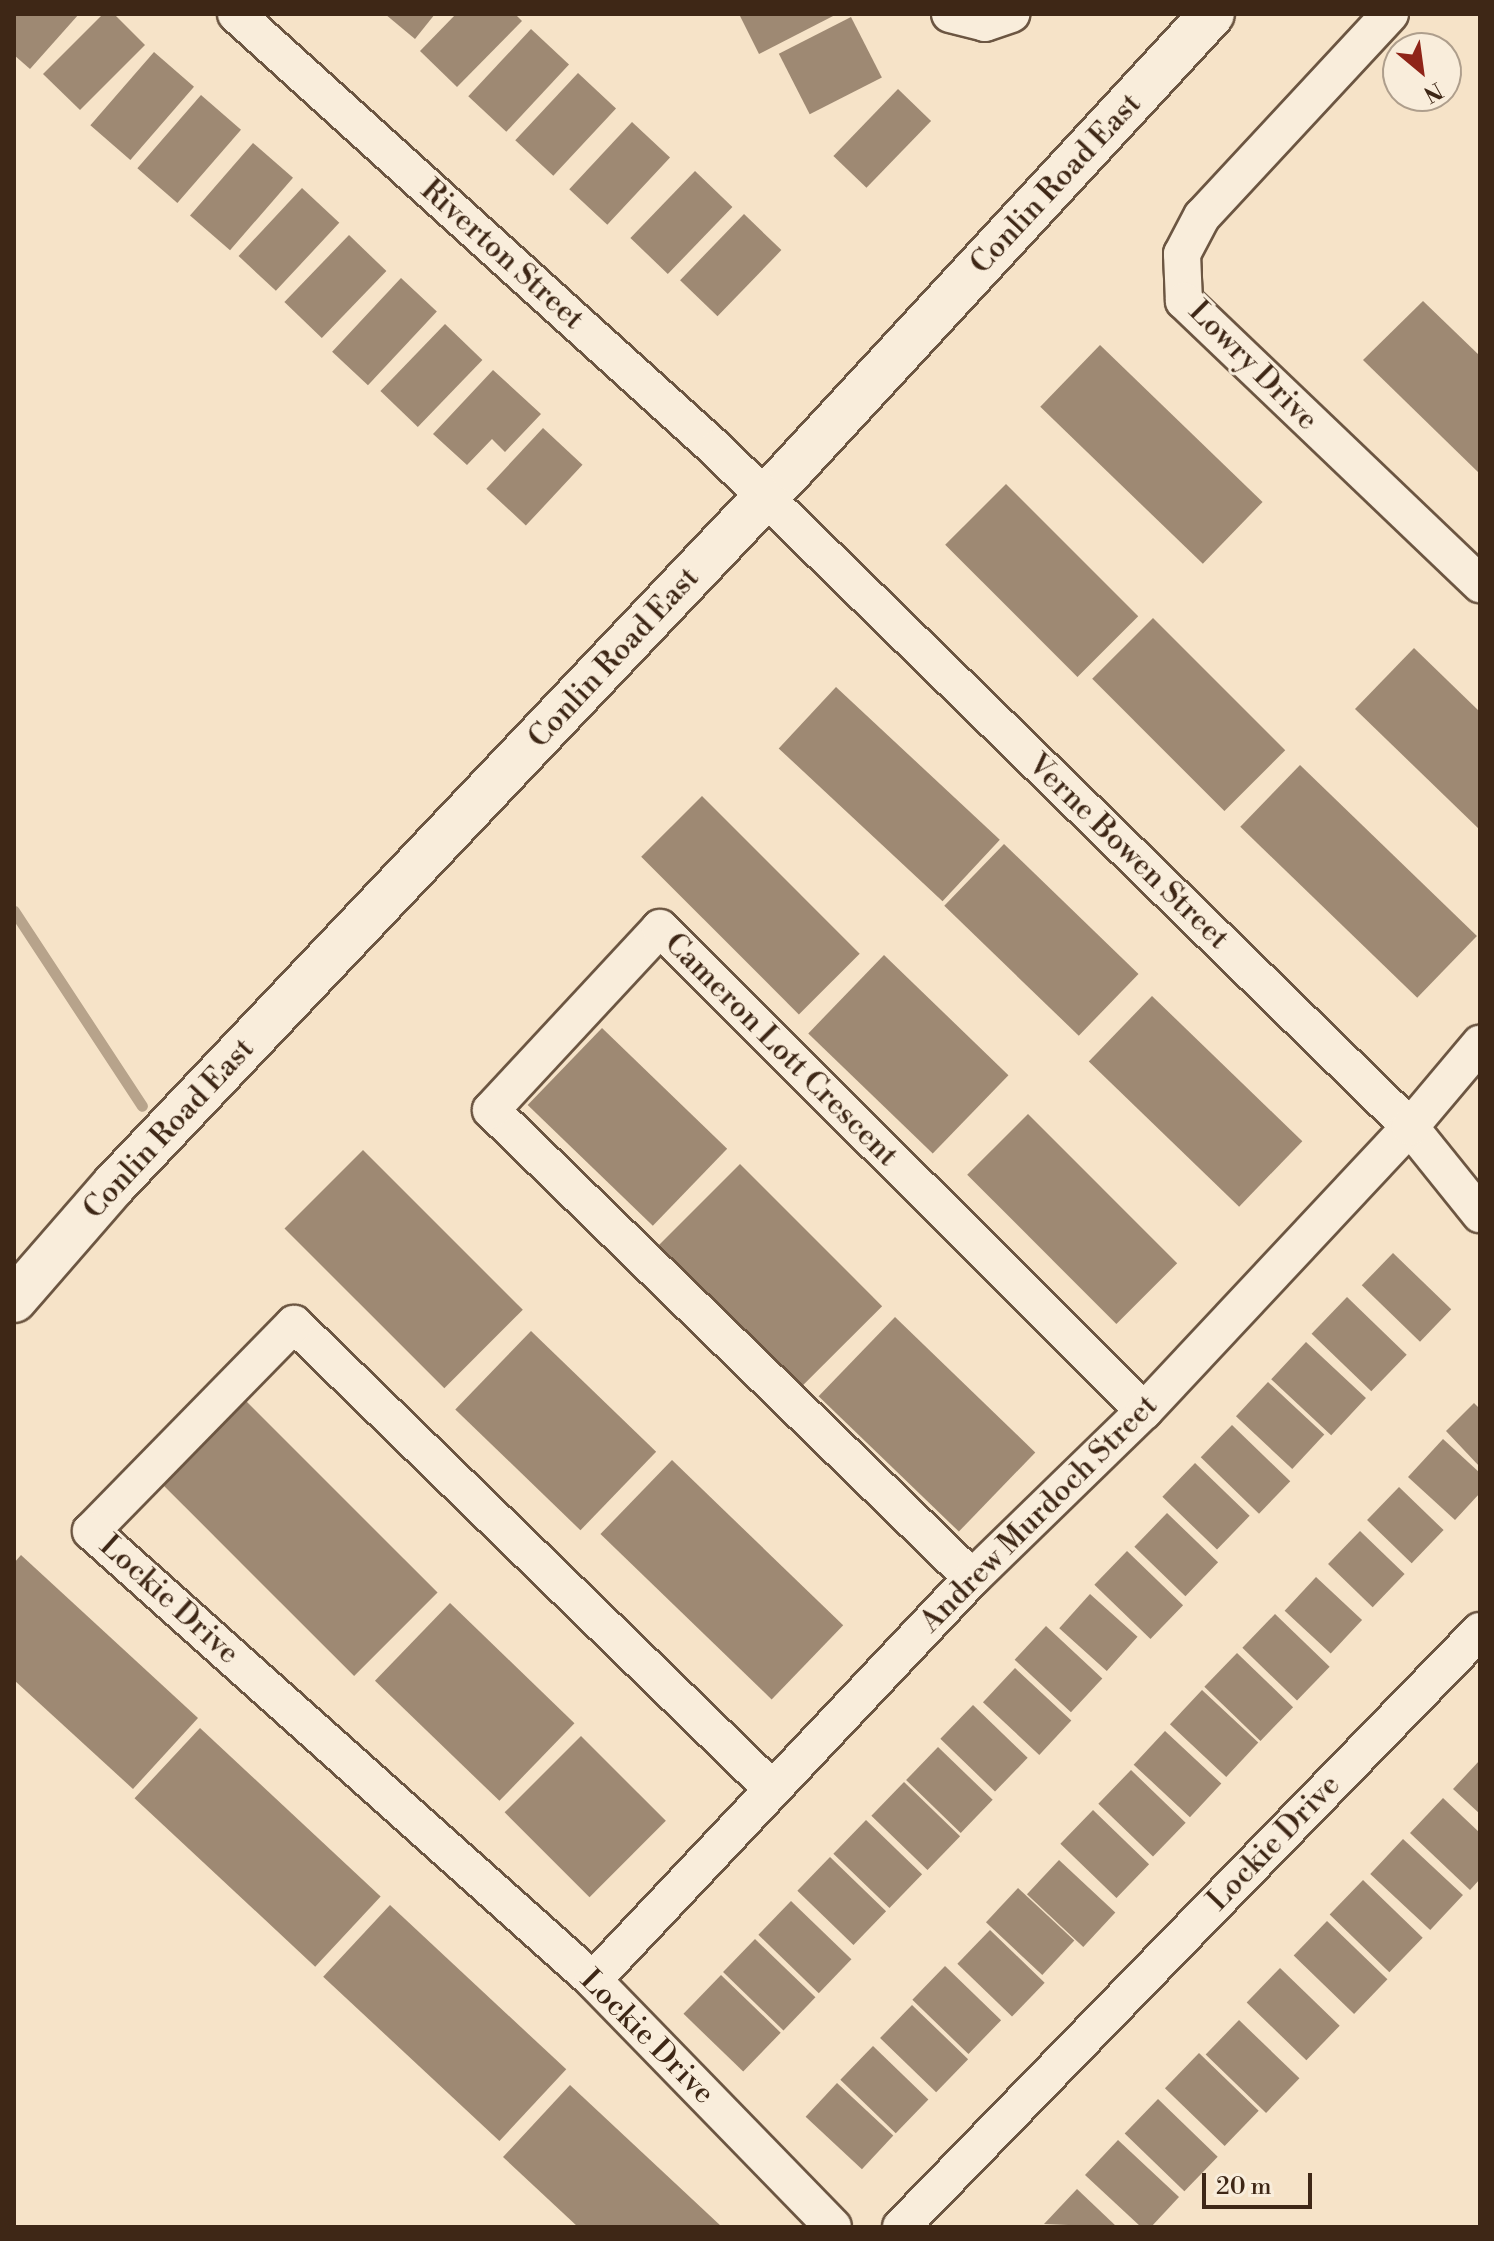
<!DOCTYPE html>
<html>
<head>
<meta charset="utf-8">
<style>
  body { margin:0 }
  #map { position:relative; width:1494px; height:2241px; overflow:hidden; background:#f6e3c8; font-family:"Libre Bodoni",serif }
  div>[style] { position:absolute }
  .stream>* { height:11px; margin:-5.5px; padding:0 5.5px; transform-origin:5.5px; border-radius:5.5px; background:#b7a38b }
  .building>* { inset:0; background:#9e8973; transform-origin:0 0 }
  .roads { filter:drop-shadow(2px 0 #6c5642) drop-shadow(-2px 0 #6c5642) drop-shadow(0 2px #6c5642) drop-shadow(0 -2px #6c5642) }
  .minor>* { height:36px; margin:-18px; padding:0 18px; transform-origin:18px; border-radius:18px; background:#f9eddb }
  .tertiary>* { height:44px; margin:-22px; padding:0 22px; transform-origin:22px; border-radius:22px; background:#f9eddb }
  span { translate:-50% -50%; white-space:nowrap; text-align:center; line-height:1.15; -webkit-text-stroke:6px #f9eddb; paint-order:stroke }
  .street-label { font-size:30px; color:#3e2716 }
  .frame { position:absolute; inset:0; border:16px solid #3e2716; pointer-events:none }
  .north { position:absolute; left:1382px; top:32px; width:80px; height:80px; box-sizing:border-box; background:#f9eddb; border:2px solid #ae9e8c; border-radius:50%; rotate:151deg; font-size:22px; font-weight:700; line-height:32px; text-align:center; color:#3e2716 }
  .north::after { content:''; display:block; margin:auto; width:28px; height:36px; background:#8f2418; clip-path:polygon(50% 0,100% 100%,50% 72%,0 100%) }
  .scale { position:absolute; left:1202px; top:2173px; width:110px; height:36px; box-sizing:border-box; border:4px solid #3e2716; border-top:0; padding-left:10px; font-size:24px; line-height:28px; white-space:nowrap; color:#3e2716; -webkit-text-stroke:6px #f9eddb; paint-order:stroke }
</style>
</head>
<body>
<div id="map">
  <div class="stream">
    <div style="left:14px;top:911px;width:233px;rotate:56.7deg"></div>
  </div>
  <div class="building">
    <div style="clip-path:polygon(14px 14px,79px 14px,30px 69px,14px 55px)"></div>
    <div style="clip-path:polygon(103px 14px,114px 14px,145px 45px,80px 110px,43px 74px)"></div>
    <div style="clip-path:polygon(385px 14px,435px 14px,415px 39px)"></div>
    <div style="clip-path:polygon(456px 14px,515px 14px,522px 21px,457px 87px,420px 51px)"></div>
    <div style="clip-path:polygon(739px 14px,837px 14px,759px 54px)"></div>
    <div style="left:851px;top:17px;width:68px;height:81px;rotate:63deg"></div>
    <div style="left:531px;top:29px;width:52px;height:92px;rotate:43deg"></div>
    <div style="left:154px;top:52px;width:53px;height:97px;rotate:41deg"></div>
    <div style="left:578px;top:73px;width:52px;height:92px;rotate:43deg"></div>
    <div style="left:898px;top:89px;width:46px;height:93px;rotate:44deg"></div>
    <div style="left:201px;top:95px;width:53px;height:97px;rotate:41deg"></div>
    <div style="left:632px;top:122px;width:52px;height:92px;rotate:43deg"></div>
    <div style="left:253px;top:143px;width:53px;height:96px;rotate:41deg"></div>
    <div style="left:695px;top:171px;width:52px;height:93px;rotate:44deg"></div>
    <div style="left:302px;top:188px;width:51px;height:93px;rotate:43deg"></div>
    <div style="left:744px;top:214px;width:52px;height:92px;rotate:44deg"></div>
    <div style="left:349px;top:235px;width:52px;height:93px;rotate:44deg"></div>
    <div style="left:401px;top:278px;width:49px;height:101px;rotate:43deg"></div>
    <div style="clip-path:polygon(1423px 301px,1480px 356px,1480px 474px,1363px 360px)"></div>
    <div style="left:445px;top:324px;width:52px;height:93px;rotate:44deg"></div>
    <div style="left:1100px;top:345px;width:226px;height:86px;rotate:44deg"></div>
    <div style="clip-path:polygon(493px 370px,541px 414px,505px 452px,492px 439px,467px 465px,433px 434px)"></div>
    <div style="left:543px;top:428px;width:54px;height:83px;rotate:43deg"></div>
    <div style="left:1006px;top:484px;width:187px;height:86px;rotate:45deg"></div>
    <div style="left:1153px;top:618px;width:187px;height:86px;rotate:45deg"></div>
    <div style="clip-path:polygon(1414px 648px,1480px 712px,1480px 830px,1355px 709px)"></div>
    <div style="left:836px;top:687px;width:224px;height:84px;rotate:43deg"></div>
    <div style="left:1300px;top:765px;width:246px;height:86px;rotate:44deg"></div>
    <div style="left:702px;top:796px;width:223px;height:86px;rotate:45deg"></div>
    <div style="left:1004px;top:844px;width:187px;height:86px;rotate:44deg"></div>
    <div style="left:884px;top:955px;width:173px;height:109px;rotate:44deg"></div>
    <div style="left:1152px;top:996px;width:209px;height:91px;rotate:44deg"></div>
    <div style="left:602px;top:1028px;width:174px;height:107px;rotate:44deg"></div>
    <div style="left:1028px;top:1114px;width:211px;height:86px;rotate:45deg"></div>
    <div style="left:363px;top:1150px;width:226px;height:111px;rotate:45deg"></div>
    <div style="left:740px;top:1164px;width:201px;height:123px;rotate:45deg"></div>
    <div style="left:1393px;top:1253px;width:81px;height:45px;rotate:44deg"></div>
    <div style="left:1347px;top:1297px;width:83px;height:51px;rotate:44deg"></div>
    <div style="left:895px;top:1317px;width:195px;height:110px;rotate:44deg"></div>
    <div style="left:531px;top:1331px;width:174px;height:109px;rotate:44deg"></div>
    <div style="left:1306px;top:1342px;width:82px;height:51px;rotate:43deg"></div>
    <div style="left:1268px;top:1382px;width:77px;height:47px;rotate:43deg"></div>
    <div style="left:241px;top:1396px;width:278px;height:118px;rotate:45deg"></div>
    <div style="clip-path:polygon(1474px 1403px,1480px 1409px,1480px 1467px,1446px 1431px)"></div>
    <div style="left:1232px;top:1425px;width:81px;height:45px;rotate:44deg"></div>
    <div style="clip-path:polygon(1443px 1439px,1480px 1473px,1480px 1493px,1455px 1520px,1408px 1477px)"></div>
    <div style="left:672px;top:1460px;width:238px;height:103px;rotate:44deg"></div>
    <div style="left:1195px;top:1463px;width:76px;height:47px;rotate:44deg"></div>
    <div style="left:1399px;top:1487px;width:62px;height:46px;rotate:44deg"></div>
    <div style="left:1167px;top:1513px;width:71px;height:47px;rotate:44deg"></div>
    <div style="left:1360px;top:1531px;width:62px;height:46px;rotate:44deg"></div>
    <div style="left:1127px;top:1551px;width:78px;height:47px;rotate:44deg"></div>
    <div style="clip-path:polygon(21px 1555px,198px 1718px,133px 1789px,14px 1680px,14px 1563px)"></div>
    <div style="left:1316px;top:1577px;width:63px;height:46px;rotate:43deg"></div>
    <div style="left:1090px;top:1594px;width:64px;height:46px;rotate:42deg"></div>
    <div style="left:450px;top:1603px;width:173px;height:108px;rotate:44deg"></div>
    <div style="left:1275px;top:1614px;width:76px;height:47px;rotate:44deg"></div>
    <div style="left:1046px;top:1626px;width:77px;height:46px;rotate:43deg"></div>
    <div style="left:1237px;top:1653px;width:78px;height:47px;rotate:44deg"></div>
    <div style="left:1015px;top:1668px;width:77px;height:47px;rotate:43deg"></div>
    <div style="left:1202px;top:1690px;width:77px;height:47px;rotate:43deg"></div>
    <div style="left:973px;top:1705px;width:76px;height:47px;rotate:44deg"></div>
    <div style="left:200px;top:1728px;width:247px;height:96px;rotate:43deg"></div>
    <div style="left:1165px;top:1731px;width:77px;height:46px;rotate:43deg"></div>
    <div style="left:581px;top:1736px;width:120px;height:108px;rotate:45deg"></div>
    <div style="left:938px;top:1747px;width:76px;height:46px;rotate:44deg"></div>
    <div style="clip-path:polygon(1480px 1760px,1480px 1814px,1453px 1789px)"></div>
    <div style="left:1131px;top:1770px;width:76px;height:47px;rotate:44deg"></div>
    <div style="left:904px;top:1782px;width:78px;height:47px;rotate:44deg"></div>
    <div style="clip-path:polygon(1443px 1798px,1480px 1833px,1480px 1879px,1470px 1890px,1410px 1833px)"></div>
    <div style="left:1093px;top:1810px;width:78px;height:47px;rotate:44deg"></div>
    <div style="left:866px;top:1820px;width:78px;height:47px;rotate:44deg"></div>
    <div style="left:1403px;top:1839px;width:82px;height:48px;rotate:43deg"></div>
    <div style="left:830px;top:1857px;width:78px;height:47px;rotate:44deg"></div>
    <div style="left:1059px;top:1860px;width:77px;height:47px;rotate:43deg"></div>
    <div style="left:1363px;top:1880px;width:83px;height:48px;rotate:44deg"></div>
    <div style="left:1018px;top:1888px;width:77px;height:47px;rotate:43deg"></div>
    <div style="left:791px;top:1901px;width:84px;height:47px;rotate:44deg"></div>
    <div style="left:390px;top:1905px;width:241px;height:98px;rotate:43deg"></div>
    <div style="left:1327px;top:1921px;width:84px;height:48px;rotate:44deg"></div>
    <div style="left:990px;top:1930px;width:76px;height:47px;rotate:44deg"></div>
    <div style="left:755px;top:1939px;width:84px;height:46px;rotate:44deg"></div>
    <div style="left:945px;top:1966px;width:78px;height:47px;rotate:44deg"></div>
    <div style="left:1280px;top:1968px;width:83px;height:48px;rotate:44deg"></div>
    <div style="left:721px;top:1975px;width:83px;height:54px;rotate:44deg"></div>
    <div style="left:912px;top:2005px;width:78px;height:46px;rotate:44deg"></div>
    <div style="left:1239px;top:2020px;width:84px;height:48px;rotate:44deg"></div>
    <div style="left:873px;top:2046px;width:77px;height:47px;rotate:44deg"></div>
    <div style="left:1199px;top:2053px;width:83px;height:49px;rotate:44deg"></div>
    <div style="left:837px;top:2083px;width:77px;height:46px;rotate:43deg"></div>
    <div style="clip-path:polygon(570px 2085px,722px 2227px,578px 2227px,503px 2157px)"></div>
    <div style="left:1158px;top:2099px;width:83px;height:48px;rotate:44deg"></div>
    <div style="clip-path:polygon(1118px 2140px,1179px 2197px,1151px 2227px,1141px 2227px,1085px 2175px)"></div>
    <div style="clip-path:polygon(1077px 2189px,1117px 2227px,1044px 2224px)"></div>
  </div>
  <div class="roads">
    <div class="minor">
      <div style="left:236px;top:14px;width:648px;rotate:42.18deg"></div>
      <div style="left:716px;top:449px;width:970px;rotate:44.33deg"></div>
      <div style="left:1410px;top:1127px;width:112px;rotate:51.2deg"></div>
      <div style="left:950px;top:14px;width:36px;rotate:14deg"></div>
      <div style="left:985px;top:23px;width:28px;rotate:-19deg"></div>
      <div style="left:1390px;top:14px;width:276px;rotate:132.9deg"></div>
      <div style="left:1202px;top:216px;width:43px;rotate:117.8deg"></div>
      <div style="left:1182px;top:254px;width:47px;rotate:87.6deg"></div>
      <div style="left:1184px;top:301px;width:410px;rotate:43.7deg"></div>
      <div style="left:972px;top:1578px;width:671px;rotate:-135.78deg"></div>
      <div style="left:491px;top:1110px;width:248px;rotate:-47.1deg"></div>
      <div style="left:660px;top:928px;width:684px;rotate:44.94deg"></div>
      <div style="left:770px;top:1787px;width:664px;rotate:-135.79deg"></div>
      <div style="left:294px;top:1324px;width:290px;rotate:134.4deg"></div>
      <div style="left:91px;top:1531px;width:674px;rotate:41.81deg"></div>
      <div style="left:593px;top:1980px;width:344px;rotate:45.8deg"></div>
      <div style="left:593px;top:1980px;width:552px;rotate:-46.69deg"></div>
      <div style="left:972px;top:1578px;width:240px;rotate:-44.2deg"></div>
      <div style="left:1144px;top:1411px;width:389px;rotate:-46.9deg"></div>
      <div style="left:1410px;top:1127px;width:109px;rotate:-49.9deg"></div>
      <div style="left:901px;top:2227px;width:831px;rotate:-45.83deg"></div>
    </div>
    <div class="tertiary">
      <div style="left:14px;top:1300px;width:152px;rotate:-49deg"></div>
      <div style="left:114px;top:1185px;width:986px;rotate:-46.56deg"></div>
      <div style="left:792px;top:469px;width:619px;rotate:-47.29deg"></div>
    </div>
  </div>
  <div class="street-label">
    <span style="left:1056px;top:184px;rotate:-47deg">Conlin Road East</span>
    <span style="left:502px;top:255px;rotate:42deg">Riverton Street</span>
    <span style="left:1253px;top:366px;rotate:45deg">Lowry Drive</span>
    <span style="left:614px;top:658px;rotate:-47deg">Conlin Road East</span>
    <span style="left:1128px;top:852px;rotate:44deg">Verne Bowen Street</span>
    <span style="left:781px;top:1050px;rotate:45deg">Cameron Lott Crescent</span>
    <span style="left:169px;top:1129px;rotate:-47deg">Conlin Road East</span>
    <span style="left:1039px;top:1514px;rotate:-45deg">Andrew Murdoch Street</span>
    <span style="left:169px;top:1600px;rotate:42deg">Lockie Drive</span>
    <span style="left:1274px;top:1843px;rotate:-46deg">Lockie Drive</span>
    <span style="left:647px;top:2037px;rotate:45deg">Lockie Drive</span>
  </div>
  <div class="frame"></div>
  <div class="north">N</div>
  <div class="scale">20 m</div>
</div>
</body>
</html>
